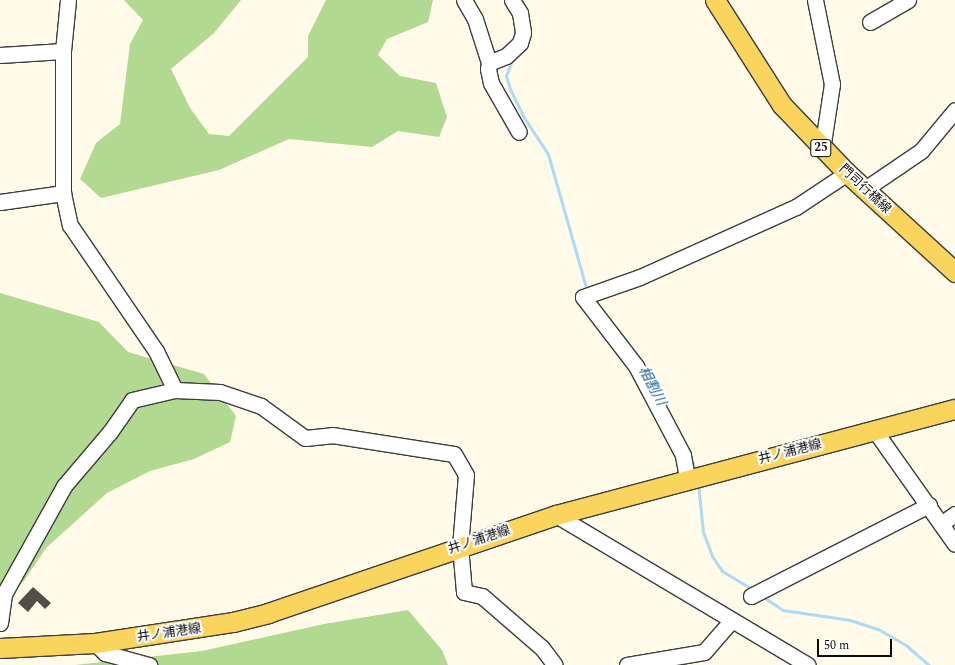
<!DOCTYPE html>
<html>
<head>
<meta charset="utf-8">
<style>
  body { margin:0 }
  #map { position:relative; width:955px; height:665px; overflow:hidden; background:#fffbe8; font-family:Spectral,"Noto Sans JP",serif }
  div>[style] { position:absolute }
  .forest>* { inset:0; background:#b1d992 }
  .stream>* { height:3px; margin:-1.5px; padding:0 1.5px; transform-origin:1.5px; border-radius:1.5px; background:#addaf6 }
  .building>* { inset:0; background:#534c47 }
  .roads { filter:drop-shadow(1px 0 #3d3d3d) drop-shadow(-1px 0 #3d3d3d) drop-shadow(0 1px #3d3d3d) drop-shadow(0 -1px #3d3d3d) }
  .minor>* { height:15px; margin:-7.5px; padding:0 7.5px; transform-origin:7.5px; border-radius:7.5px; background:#fff }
  .major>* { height:19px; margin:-9.5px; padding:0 9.5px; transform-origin:9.5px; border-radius:9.5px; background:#fad55d }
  span { translate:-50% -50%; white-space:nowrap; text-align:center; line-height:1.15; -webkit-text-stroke:4px #fff; paint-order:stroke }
  .shield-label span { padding:1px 3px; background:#fff; border:1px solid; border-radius:3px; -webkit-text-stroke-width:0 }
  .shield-label { font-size:12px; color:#0a0a0a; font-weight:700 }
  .street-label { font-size:13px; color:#0a0a0a }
  .water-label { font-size:14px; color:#14609c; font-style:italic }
  .scale { position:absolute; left:817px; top:639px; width:75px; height:18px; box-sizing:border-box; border:2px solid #0a0a0a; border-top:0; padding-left:5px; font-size:12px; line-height:14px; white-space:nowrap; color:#0a0a0a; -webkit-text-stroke:3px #fff; paint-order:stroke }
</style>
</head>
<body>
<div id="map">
  <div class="forest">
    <div style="clip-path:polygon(124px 0,241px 0,214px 33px,171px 69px,190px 108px,209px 134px,229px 136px,308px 57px,308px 36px,326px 0,433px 0,428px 22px,387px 39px,378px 55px,400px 76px,436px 83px,447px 117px,439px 137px,398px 131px,372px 147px,289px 139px,219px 170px,101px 198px,80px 179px,96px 143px,120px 124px,130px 44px,143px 20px)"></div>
    <div style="clip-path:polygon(0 293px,99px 322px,128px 352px,204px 374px,236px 416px,230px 442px,194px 459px,150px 471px,107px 493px,46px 548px,24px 581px,0 595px)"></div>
    <div style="clip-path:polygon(408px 610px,442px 650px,448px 665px,75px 665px,202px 651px,324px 624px)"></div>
  </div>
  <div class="stream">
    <div style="left:512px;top:60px;width:17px;rotate:111deg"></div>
    <div style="left:506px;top:76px;width:14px;rotate:73deg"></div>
    <div style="left:510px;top:89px;width:30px;rotate:64deg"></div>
    <div style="left:523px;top:116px;width:45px;rotate:56.7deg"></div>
    <div style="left:548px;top:154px;width:142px;rotate:74.1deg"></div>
    <div style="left:689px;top:453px;width:20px;rotate:70deg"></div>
    <div style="left:698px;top:483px;width:49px;rotate:84.2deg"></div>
    <div style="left:703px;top:532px;width:26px;rotate:69deg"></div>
    <div style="left:712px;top:556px;width:18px;rotate:56deg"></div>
    <div style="left:722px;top:571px;width:37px;rotate:31deg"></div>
    <div style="left:762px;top:596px;width:25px;rotate:34deg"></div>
    <div style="left:783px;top:610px;width:68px;rotate:8.5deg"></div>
    <div style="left:850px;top:620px;width:29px;rotate:18deg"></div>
    <div style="left:878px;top:629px;width:34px;rotate:30deg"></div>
    <div style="left:907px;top:646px;width:29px;rotate:41deg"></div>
  </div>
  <div class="building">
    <div style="clip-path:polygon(33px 587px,51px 603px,45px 609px,37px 601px,28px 612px,18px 603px)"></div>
  </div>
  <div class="roads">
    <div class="minor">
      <div style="left:68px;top:0;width:51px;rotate:95.6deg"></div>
      <div style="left:63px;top:51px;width:142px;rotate:90deg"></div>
      <div style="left:63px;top:193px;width:33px;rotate:78deg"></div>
      <div style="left:70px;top:225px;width:153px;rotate:55.7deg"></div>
      <div style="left:156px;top:351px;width:43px;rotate:64deg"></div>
      <div style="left:464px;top:0;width:22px;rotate:60deg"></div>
      <div style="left:475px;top:19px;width:46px;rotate:72.3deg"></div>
      <div style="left:512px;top:0;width:15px;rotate:58deg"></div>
      <div style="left:520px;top:13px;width:20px;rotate:81deg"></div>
      <div style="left:523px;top:33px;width:10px;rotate:107deg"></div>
      <div style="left:520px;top:43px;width:19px;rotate:137deg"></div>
      <div style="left:506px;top:56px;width:18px;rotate:158deg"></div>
      <div style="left:489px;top:63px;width:6px;rotate:99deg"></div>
      <div style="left:488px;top:69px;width:14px;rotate:78deg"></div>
      <div style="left:491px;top:83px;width:56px;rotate:60.3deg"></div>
      <div style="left:815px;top:0;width:86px;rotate:78.6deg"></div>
      <div style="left:832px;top:84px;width:66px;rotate:98.7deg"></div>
      <div style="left:870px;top:22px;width:44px;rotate:-30.1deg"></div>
      <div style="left:0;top:55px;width:63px;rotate:-3.6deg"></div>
      <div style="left:865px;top:189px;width:68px;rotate:-34.2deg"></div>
      <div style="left:921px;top:151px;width:53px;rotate:-50.3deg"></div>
      <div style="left:0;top:202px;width:64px;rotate:-8.1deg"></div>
      <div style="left:875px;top:431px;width:138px;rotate:54.7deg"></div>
      <div style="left:687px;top:478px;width:23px;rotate:-100deg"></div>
      <div style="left:683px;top:455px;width:101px;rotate:-117.8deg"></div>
      <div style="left:636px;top:366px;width:87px;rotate:-127.5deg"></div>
      <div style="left:583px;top:297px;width:60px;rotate:-19.3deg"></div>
      <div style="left:640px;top:277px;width:171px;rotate:-24.2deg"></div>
      <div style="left:796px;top:207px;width:61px;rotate:-33.7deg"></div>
      <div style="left:556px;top:515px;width:293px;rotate:30.8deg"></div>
      <div style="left:941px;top:524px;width:17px;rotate:-36deg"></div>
      <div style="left:751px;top:596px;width:200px;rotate:-27.1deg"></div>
      <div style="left:0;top:623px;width:29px;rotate:-82deg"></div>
      <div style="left:4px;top:594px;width:124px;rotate:-60.9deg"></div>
      <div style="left:64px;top:486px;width:71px;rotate:-49.6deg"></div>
      <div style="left:110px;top:432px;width:39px;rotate:-55deg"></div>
      <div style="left:132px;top:400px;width:44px;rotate:-13.1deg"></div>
      <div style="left:175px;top:390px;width:45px;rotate:2.5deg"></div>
      <div style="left:220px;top:392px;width:43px;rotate:18.9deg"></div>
      <div style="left:261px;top:406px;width:54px;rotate:36deg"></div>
      <div style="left:305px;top:438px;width:27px;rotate:-6deg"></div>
      <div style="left:332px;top:435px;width:123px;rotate:8.9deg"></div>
      <div style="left:454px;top:454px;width:24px;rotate:60deg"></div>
      <div style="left:466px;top:475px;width:71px;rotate:94.8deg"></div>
      <div style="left:460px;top:546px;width:46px;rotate:85deg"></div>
      <div style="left:464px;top:592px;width:18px;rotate:13deg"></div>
      <div style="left:482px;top:596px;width:79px;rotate:40.9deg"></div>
      <div style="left:542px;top:648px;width:21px;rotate:53deg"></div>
      <div style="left:95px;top:643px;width:14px;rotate:45deg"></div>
      <div style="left:105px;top:653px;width:46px;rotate:15.3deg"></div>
      <div style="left:627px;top:665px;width:78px;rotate:-9.6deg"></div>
      <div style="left:704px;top:652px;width:41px;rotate:-48.9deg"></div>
    </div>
    <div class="major">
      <div style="left:715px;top:0;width:125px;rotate:57.5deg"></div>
      <div style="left:782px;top:105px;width:94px;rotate:46.3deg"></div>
      <div style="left:847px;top:173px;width:147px;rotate:42.5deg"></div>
      <div style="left:0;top:648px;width:95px;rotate:-3deg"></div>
      <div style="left:95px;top:643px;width:140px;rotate:-8.7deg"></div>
      <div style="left:233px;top:622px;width:36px;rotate:-14deg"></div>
      <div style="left:268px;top:613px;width:304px;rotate:-18.8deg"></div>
      <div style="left:556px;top:515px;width:413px;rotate:-14.9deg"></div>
    </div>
  </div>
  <div class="shield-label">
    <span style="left:821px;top:148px">25</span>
  </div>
  <div class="street-label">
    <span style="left:865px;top:189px;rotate:43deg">門司行橋線</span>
    <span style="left:790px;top:452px;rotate:-14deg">井ノ浦港線</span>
    <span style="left:479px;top:540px;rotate:-18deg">井ノ浦港線</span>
    <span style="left:169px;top:633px;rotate:-8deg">井ノ浦港線</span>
  </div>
  <div class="water-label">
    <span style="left:652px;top:386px;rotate:62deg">相割川</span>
  </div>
  <div class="scale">50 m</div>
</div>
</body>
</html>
